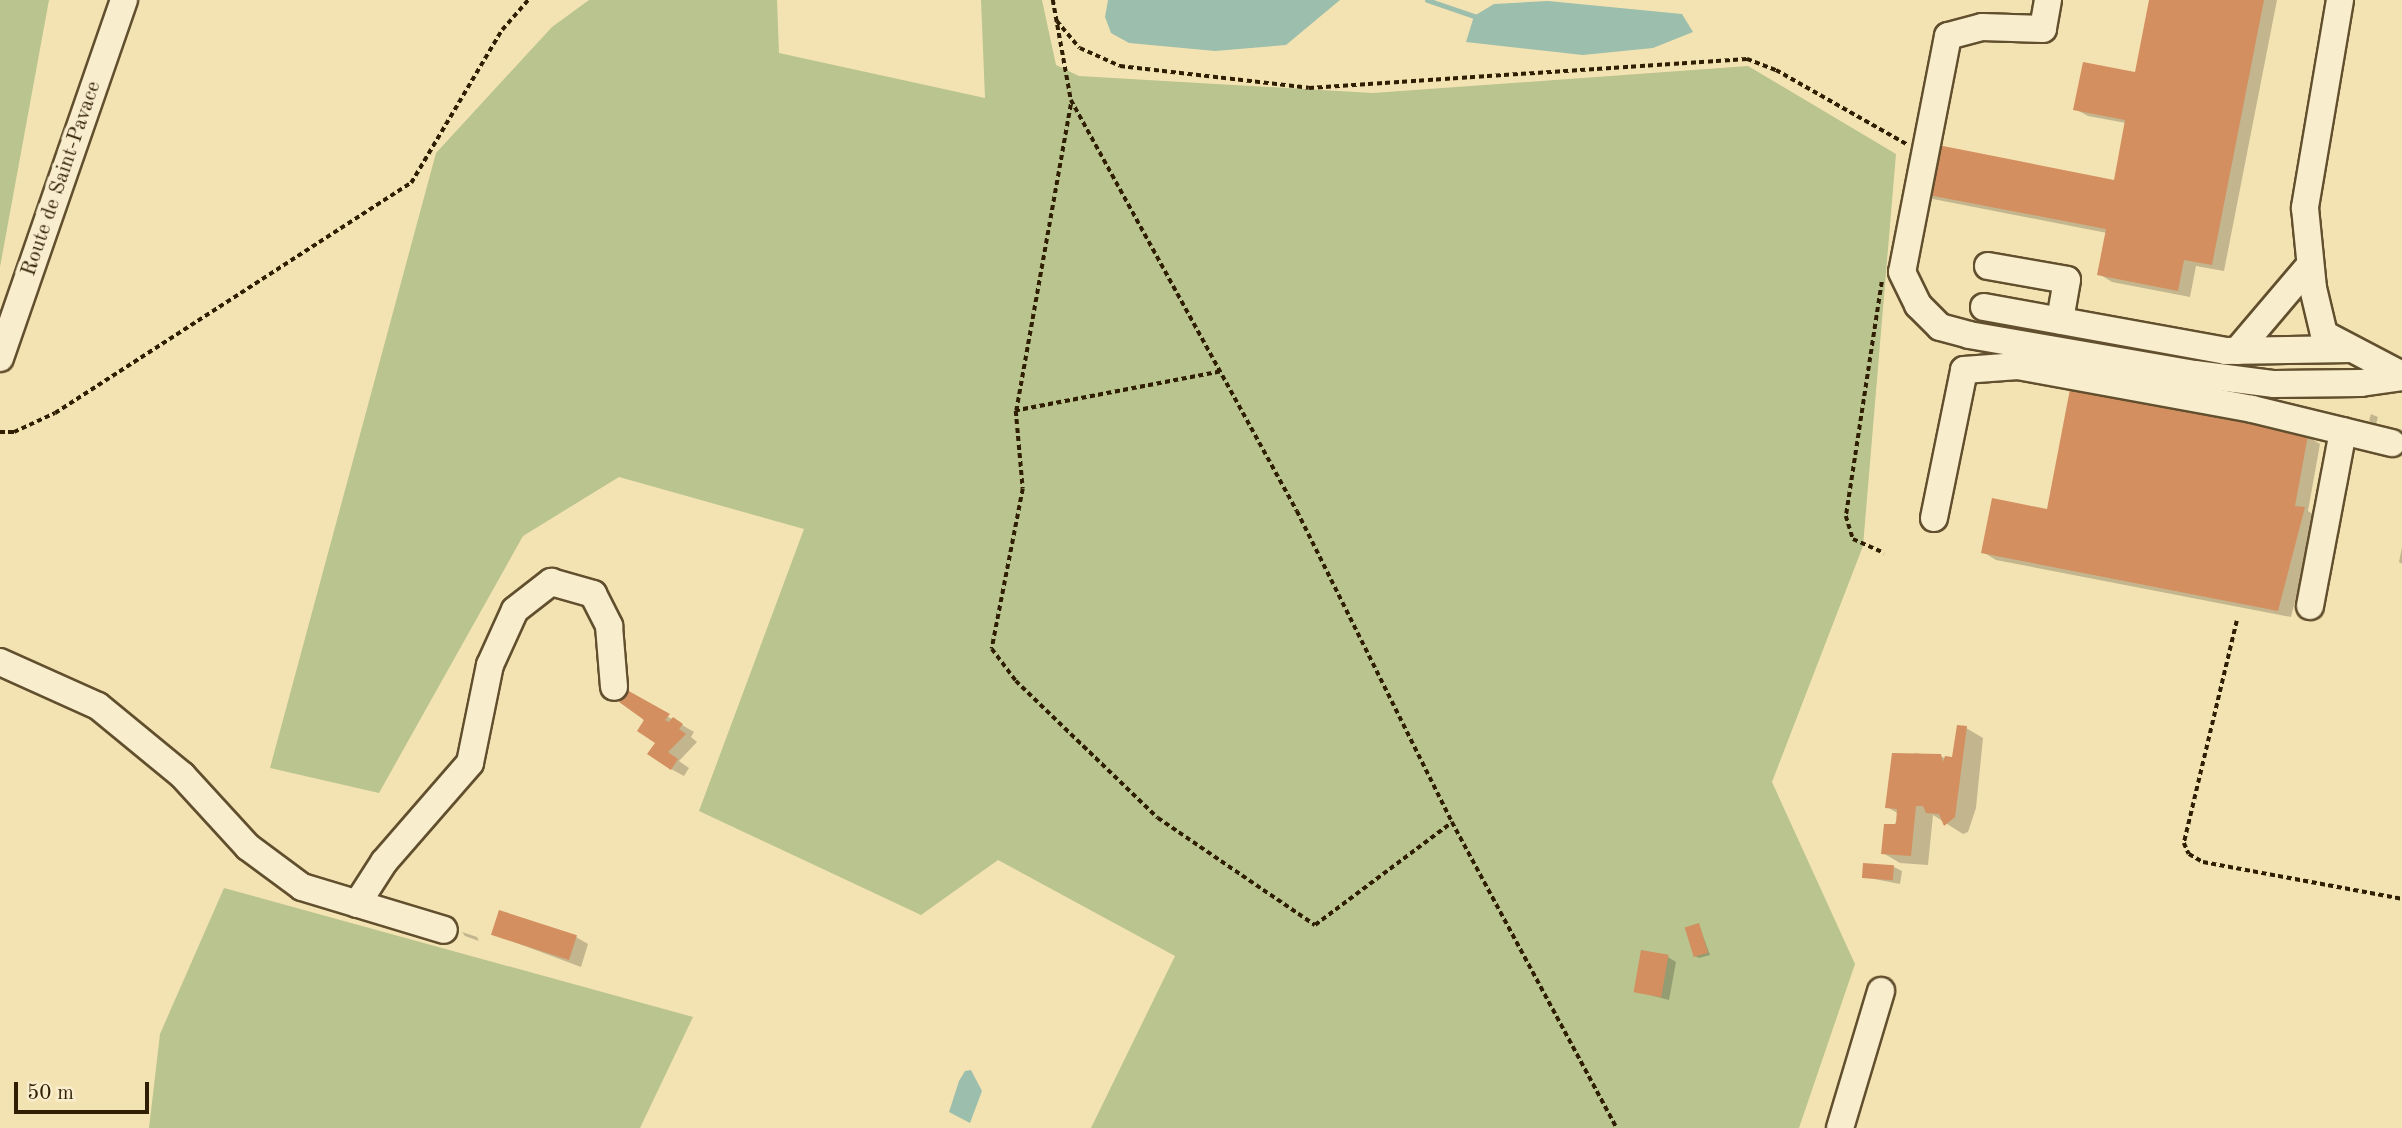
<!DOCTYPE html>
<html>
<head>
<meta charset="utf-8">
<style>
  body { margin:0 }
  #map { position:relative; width:2402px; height:1128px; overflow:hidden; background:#f4e3b2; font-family:"Old Standard TT",serif }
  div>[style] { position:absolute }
  .green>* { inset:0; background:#b9c48e }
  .water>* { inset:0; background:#9cbeac }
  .shadow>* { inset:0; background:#0003 }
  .stream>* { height:5px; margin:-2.5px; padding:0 2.5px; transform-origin:2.5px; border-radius:2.5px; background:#9cbeac }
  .building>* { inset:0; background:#d38f60; transform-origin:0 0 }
  .path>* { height:3.5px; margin-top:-1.75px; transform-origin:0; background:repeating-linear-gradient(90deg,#301e02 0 5px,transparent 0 8.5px) }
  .roads { filter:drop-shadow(2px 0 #614f2e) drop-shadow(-2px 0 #614f2e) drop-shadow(0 2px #614f2e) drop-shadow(0 -2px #614f2e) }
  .minor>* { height:26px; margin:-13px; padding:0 13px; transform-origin:13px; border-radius:13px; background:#f8edcd }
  span { translate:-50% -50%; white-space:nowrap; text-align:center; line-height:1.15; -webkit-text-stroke:7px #f8edcd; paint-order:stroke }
  .street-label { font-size:21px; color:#301e02 }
  .scale { position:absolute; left:14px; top:1082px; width:135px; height:32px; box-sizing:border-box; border:4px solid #301e02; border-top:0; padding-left:9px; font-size:21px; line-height:24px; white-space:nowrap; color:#301e02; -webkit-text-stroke:5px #f8edcd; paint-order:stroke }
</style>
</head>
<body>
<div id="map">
  <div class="green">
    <div style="clip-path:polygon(0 0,49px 0,0 267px)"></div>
    <div style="clip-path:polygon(589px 0,777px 0,779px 53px,985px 98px,981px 0,1042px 0,1056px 65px,1079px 76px,1373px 93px,1748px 66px,1896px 154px,1863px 546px,1772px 782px,1855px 964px,1799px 1128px,1091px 1128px,1175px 956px,998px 860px,921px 915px,699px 811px,804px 529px,619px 477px,523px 536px,379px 793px,270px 768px,436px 153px,552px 27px)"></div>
    <div style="clip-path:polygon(224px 888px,693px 1017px,640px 1128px,149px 1128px,160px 1034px)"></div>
  </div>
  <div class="water">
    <div style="clip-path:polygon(1108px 0,1340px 0,1286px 45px,1215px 51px,1129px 43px,1111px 33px,1105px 17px)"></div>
    <div style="clip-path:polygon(1548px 1px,1682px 14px,1693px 32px,1653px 48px,1583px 55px,1466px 42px,1474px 16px,1494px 4px)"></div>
    <div style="clip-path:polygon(971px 1070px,982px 1091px,970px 1123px,949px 1112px,959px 1081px,965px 1071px)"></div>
  </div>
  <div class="shadow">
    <div style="clip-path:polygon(2151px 0,2277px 0,2224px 271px,2196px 266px,2190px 297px,2112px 282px,2099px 274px,2107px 233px,1933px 199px,1920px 192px,2115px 182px,2126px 123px,2088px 116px,2075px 109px,2136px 74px)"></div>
    <div style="clip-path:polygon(2371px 414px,2378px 417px,2376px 424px,2369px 421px)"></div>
    <div style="clip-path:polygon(2307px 436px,2320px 444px,2308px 511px,2316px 516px,2291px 617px,1996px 560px,1983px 552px,2048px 511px)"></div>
    <div style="clip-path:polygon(2402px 547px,2402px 564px,2399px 562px)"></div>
    <div style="clip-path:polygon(628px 693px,694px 732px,691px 737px,697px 742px,679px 761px,689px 768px,684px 776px,671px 769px)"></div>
    <div style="clip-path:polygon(1966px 728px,1983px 738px,1976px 808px,1968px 832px,1963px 834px,1933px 815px,1928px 865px,1900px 863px,1883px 853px,1899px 814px,1887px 807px,1909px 758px,1915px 753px,1953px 759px)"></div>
    <div style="clip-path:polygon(1894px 867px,1902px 871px,1900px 884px,1864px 877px)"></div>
    <div style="clip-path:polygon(1699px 925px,1710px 955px,1699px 958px,1695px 956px)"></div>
    <div style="clip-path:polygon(462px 932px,477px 937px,479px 941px,465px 936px)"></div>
    <div style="clip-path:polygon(493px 934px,576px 937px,588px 944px,581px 967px)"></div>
    <div style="clip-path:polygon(1668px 957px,1676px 962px,1669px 1000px,1635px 991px)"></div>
  </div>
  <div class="stream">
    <div style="left:1427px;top:0;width:50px;rotate:18.8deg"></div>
  </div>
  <div class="building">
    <div style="clip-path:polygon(2149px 0,2264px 0,2212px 265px,2184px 260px,2178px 291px,2097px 275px,2106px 229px,1918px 193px,1928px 143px,2114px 180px,2125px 120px,2073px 110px,2083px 62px,2135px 72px)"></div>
    <div style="clip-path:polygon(2070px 389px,2308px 435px,2295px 506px,2305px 507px,2278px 611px,1981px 553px,1992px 498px,2047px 509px)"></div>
    <div style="clip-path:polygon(627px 690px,670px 714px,665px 720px,669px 722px,673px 717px,683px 724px,679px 729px,686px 734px,668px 752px,678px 759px,671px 770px,647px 754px,655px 743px,637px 731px,644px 720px,619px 702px)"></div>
    <div style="clip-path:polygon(1957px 725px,1967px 726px,1955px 817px,1944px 826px,1939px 814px,1926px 813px,1923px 806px,1916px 806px,1911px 856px,1881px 854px,1884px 824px,1896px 824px,1897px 809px,1885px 808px,1892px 753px,1941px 754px,1943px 762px,1945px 756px,1952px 757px)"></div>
    <div style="left:1863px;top:863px;width:31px;height:15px;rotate:4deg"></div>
    <div style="left:499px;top:910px;width:82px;height:26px;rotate:18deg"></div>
    <div style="left:1699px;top:923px;width:31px;height:15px;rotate:73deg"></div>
    <div style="left:1641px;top:950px;width:28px;height:43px;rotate:10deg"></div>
  </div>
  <div class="path">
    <div style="left:1053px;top:0;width:102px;rotate:79.8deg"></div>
    <div style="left:1071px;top:100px;width:469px;rotate:61.2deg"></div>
    <div style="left:1297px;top:511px;width:347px;rotate:63.5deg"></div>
    <div style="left:1452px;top:822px;width:348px;rotate:61.7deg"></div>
    <div style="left:1057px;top:21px;width:35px;rotate:50deg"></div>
    <div style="left:1080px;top:48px;width:44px;rotate:24.2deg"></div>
    <div style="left:1120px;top:66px;width:190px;rotate:6.6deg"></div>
    <div style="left:1309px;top:88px;width:439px;rotate:-3.8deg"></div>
    <div style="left:1747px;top:59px;width:31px;rotate:21deg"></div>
    <div style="left:1776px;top:70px;width:150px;rotate:29.6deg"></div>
    <div style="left:1882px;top:282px;width:237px;rotate:98.7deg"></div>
    <div style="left:1846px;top:516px;width:24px;rotate:73deg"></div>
    <div style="left:1853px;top:539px;width:34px;rotate:24deg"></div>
    <div style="left:1220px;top:372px;width:208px;rotate:169.2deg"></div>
    <div style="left:1016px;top:411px;width:78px;rotate:84.9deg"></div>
    <div style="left:1023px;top:489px;width:163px;rotate:101deg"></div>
    <div style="left:992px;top:649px;width:40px;rotate:53deg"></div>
    <div style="left:1016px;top:681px;width:197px;rotate:44deg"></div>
    <div style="left:1158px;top:818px;width:190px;rotate:34.3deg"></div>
    <div style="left:1315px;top:925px;width:171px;rotate:-36.9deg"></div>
    <div style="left:1016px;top:411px;width:313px;rotate:-79.9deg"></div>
    <div style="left:0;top:432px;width:14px"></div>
    <div style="left:14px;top:432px;width:45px;rotate:-24.9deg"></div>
    <div style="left:55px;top:413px;width:424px;rotate:-32.9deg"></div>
    <div style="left:411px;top:183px;width:178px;rotate:-59.3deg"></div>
    <div style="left:502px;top:30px;width:40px;rotate:-49deg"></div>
    <div style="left:2237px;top:621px;width:228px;rotate:103.4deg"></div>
    <div style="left:2184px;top:843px;width:12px;rotate:66deg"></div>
    <div style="left:2189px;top:854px;width:16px;rotate:30deg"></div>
    <div style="left:2203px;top:862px;width:202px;rotate:10.5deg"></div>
  </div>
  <div class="roads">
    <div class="minor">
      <div style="left:2048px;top:0;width:29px;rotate:100deg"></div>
      <div style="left:2043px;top:29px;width:61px;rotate:-178.1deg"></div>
      <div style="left:1982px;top:27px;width:35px;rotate:165deg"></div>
      <div style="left:1948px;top:36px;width:240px;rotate:101deg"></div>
      <div style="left:1902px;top:272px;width:37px;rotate:64deg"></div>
      <div style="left:1918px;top:305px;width:31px;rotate:45deg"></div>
      <div style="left:1940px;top:327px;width:30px;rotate:15deg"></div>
      <div style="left:1969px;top:335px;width:229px;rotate:9.8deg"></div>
      <div style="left:2195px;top:374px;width:80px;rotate:7.2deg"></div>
      <div style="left:2274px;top:384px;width:87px;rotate:-0.7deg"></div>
      <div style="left:2361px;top:383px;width:41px;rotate:-8.3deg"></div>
      <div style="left:2340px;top:0;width:211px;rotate:99.6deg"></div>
      <div style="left:2305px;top:208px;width:80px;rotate:84.3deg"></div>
      <div style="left:2313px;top:288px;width:47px;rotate:76.6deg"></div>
      <div style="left:2324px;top:334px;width:88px;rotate:27.7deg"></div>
      <div style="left:1988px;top:266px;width:80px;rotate:10deg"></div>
      <div style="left:2067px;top:280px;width:41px;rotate:99.9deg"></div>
      <div style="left:1984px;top:307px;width:245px;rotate:10.3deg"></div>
      <div style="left:2225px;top:351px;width:126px;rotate:-0.9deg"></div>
      <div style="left:2237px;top:351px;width:113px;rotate:-49.7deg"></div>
      <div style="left:0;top:358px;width:379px;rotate:-70.9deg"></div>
      <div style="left:1934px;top:518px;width:151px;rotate:-78.5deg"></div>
      <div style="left:1964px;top:370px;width:54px;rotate:-4.2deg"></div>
      <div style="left:2018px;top:366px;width:238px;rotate:10.4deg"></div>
      <div style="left:2252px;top:409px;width:144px;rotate:13.7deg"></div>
      <div style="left:2310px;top:606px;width:178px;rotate:-79.3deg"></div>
      <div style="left:0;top:662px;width:107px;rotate:24.2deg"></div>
      <div style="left:98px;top:706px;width:109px;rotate:39.4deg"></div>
      <div style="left:182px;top:775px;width:98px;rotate:47.5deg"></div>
      <div style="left:248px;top:847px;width:67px;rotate:36.5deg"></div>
      <div style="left:302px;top:887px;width:148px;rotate:16.8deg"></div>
      <div style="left:357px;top:904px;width:50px;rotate:-57.3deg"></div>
      <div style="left:384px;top:862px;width:131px;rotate:-49deg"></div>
      <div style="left:470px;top:763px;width:100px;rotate:-78.5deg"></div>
      <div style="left:490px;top:665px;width:60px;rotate:-65.6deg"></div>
      <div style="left:515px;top:610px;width:46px;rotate:-37.9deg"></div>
      <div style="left:551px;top:582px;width:44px;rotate:15.9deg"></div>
      <div style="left:593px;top:594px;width:36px;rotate:63deg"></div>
      <div style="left:609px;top:626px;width:61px;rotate:85.3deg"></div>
      <div style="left:1840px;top:1128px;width:143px;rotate:-73.3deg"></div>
    </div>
  </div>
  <div class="street-label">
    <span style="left:62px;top:179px;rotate:-71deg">Route de Saint-Pavace</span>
  </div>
  <div class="scale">50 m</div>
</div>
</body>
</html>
